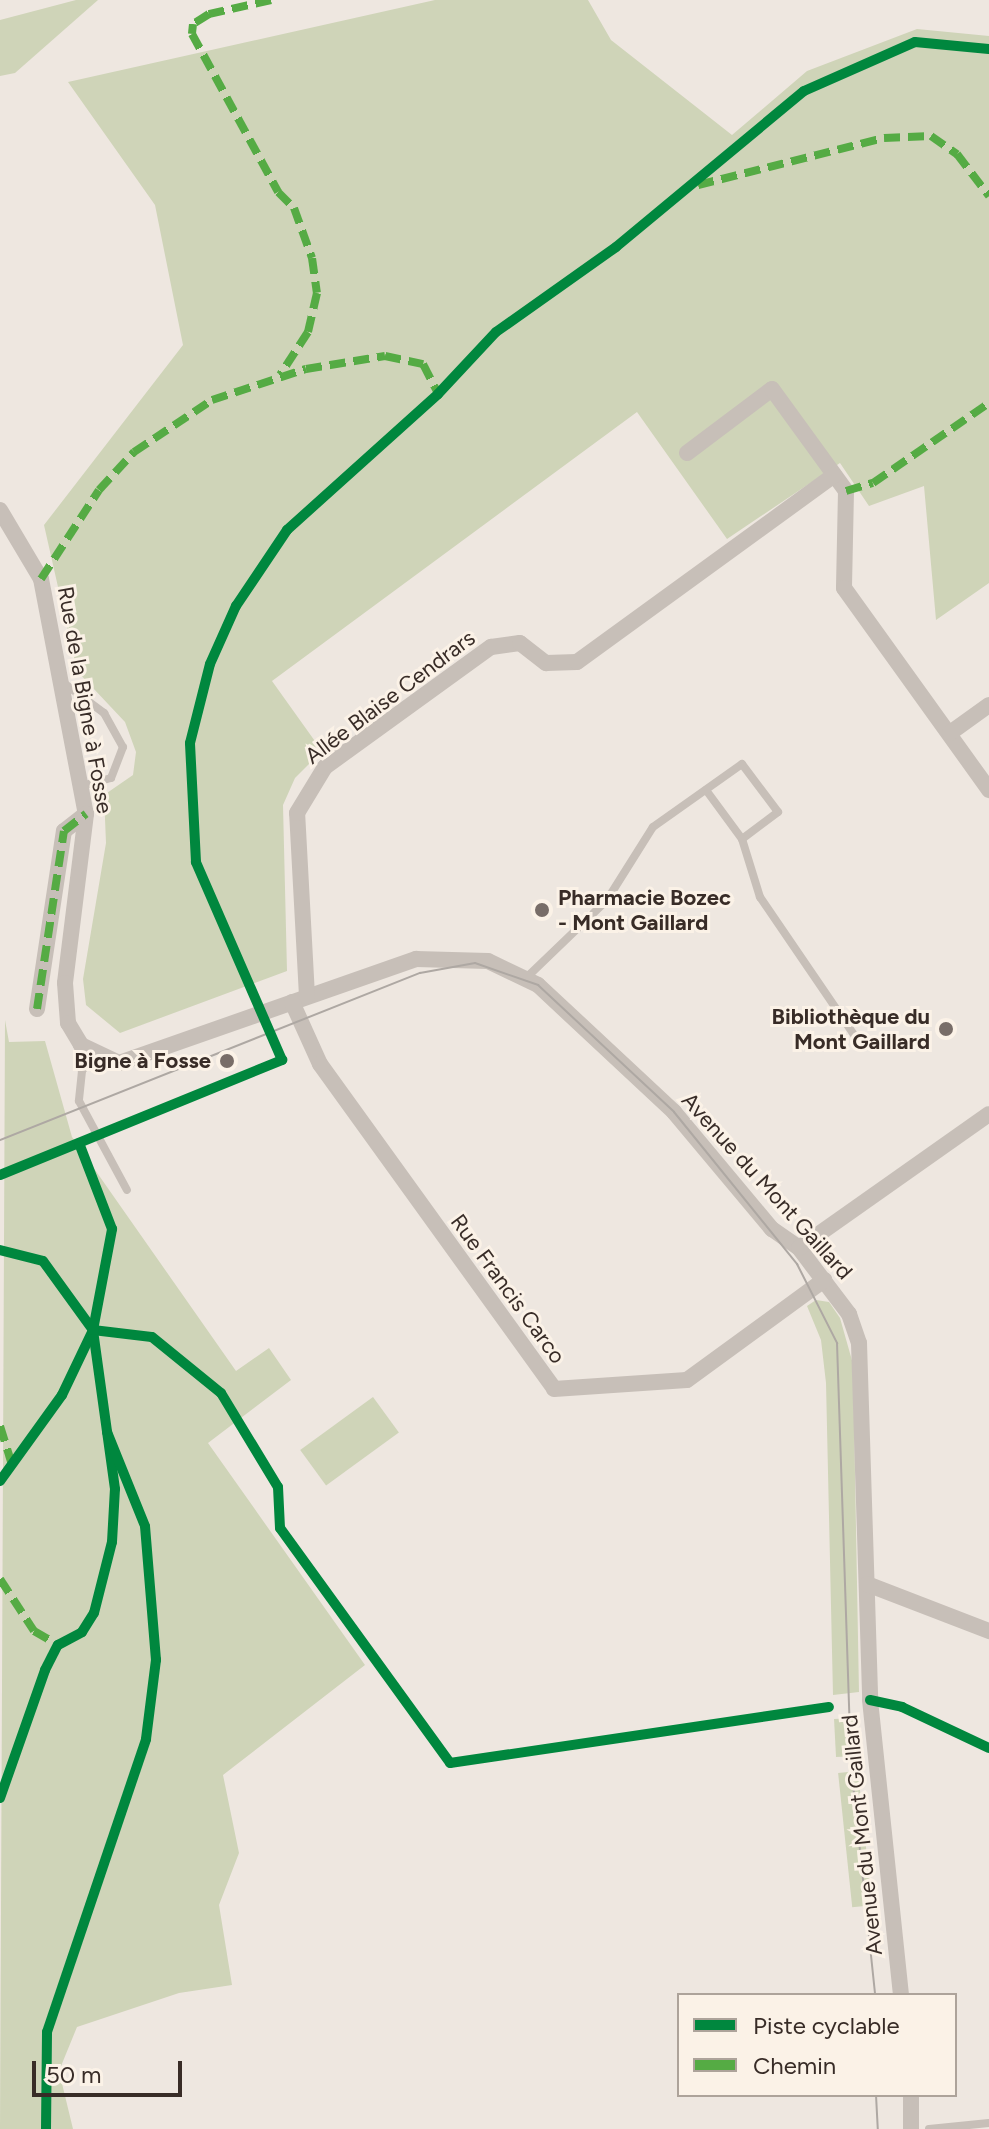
<!DOCTYPE html>
<html>
<head>
<meta charset="utf-8">
<style>
  body { margin:0 }
  #map { position:relative; width:989px; height:2129px; overflow:hidden; background:#eee7e0; font-family:Figtree,sans-serif }
  div>[style] { position:absolute }
  .green>* { inset:0; background:#cfd4b8; transform-origin:0 0 }
  .service>* { height:8px; margin:-4px; padding:0 4px; transform-origin:4px; border-radius:4px; background:#c7bfb8 }
  .minor>* { height:16px; margin:-8px; padding:0 8px; transform-origin:8px; border-radius:8px; background:#c7bfb8 }
  .tram>* { height:2px; margin:-1px; padding:0 1px; transform-origin:1px; border-radius:1px; background:#aea8a3 }
  .quiet>* { height:8px; margin-top:-4px; transform-origin:0; background:repeating-linear-gradient(90deg,#55ab44 0 16px,transparent 0 24px) }
  .cycleway>* { height:10px; margin:-5px; padding:0 5px; transform-origin:5px; border-radius:5px; background:#00873e }
  .dots>* { width:22px; height:22px; translate:-50% -50%; box-sizing:border-box; border:4px solid #fbf2e7; border-radius:50% }
  span { translate:-50% -50%; white-space:nowrap; text-align:center; line-height:1.15; -webkit-text-stroke:6px #fbf2e7; paint-order:stroke }
  .street-label { font-size:22px; color:#382c27 }
  .poi-label { font-size:22px; color:#382c27; font-weight:700 }
  .left { translate:0 -50%; text-align:left }
  .right { translate:-100% -50%; text-align:right }
  .legend { position:absolute; left:677px; top:1993px; width:280px; height:104px; box-sizing:border-box; background:#fbf2e7; border:2px solid #ada39a; margin:0; padding:10px 14px; list-style:none; font-size:24px; color:#382c27 }
  .legend li { display:flex; align-items:center; gap:16px; height:40px }
  .legend b { width:40px; border:2px solid #ada39a }
  .scale { position:absolute; left:32px; top:2061px; width:150px; height:36px; box-sizing:border-box; border:4px solid #382c27; border-top:0; padding-left:10px; font-size:24px; line-height:28px; white-space:nowrap; color:#382c27; -webkit-text-stroke:6px #fbf2e7; paint-order:stroke }
</style>
</head>
<body>
<div id="map">
  <div class="green">
    <div style="clip-path:polygon(76px 0,98px 0,15px 73px,0 76px,0 20px)"></div>
    <div style="clip-path:polygon(435px 0,588px 0,611px 40px,732px 135px,807px 71px,917px 29px,989px 36px,989px 583px,936px 620px,924px 486px,869px 506px,840px 463px,727px 539px,637px 412px,272px 681px,322px 751px,295px 778px,283px 805px,287px 971px,120px 1033px,86px 1005px,83px 979px,106px 843px,104px 795px,133px 775px,136px 752px,125px 722px,77px 671px,44px 525px,183px 345px,155px 205px,68px 82px)"></div>
    <div style="clip-path:polygon(5px 1020px,9px 1042px,45px 1041px,72px 1137px,236px 1371px,269px 1348px,291px 1380px,208px 1443px,365px 1665px,223px 1775px,239px 1853px,219px 1905px,232px 1985px,179px 1993px,77px 2027px,59px 2071px,73px 2129px,0 2129px)"></div>
    <div style="clip-path:polygon(816px 1300px,829px 1302px,840px 1318px,853px 1364px,859px 1692px,833px 1695px,826px 1383px,821px 1340px,807px 1306px)"></div>
    <div style="left:373px;top:1397px;width:44px;height:90px;rotate:54deg"></div>
    <div style="left:854px;top:1718px;width:38px;height:20px;rotate:87deg"></div>
    <div style="left:858px;top:1771px;width:135px;height:20px;rotate:84deg"></div>
  </div>
  <div class="service">
    <div style="left:61px;top:681px;width:54px;rotate:36.7deg"></div>
    <div style="left:104px;top:713px;width:39px;rotate:61deg"></div>
    <div style="left:123px;top:747px;width:33px;rotate:111deg"></div>
    <div style="left:111px;top:778px;width:31px;rotate:165deg"></div>
    <div style="left:706px;top:790px;width:61px;rotate:53.7deg"></div>
    <div style="left:526px;top:978px;width:112px;rotate:-43.9deg"></div>
    <div style="left:607px;top:900px;width:86px;rotate:-57.8deg"></div>
    <div style="left:653px;top:827px;width:109px;rotate:-35.3deg"></div>
    <div style="left:742px;top:764px;width:60px;rotate:53.1deg"></div>
    <div style="left:778px;top:812px;width:45px;rotate:143.1deg"></div>
    <div style="left:742px;top:839px;width:61px;rotate:72.8deg"></div>
    <div style="left:760px;top:897px;width:172px;rotate:55.7deg"></div>
    <div style="left:94px;top:1056px;width:19px;rotate:129deg"></div>
    <div style="left:82px;top:1071px;width:30px;rotate:96deg"></div>
    <div style="left:79px;top:1101px;width:101px;rotate:61.7deg"></div>
    <div style="left:929px;top:2129px;width:60px;rotate:-5.7deg"></div>
  </div>
  <div class="minor">
    <div style="left:687px;top:453px;width:106px;rotate:-37deg"></div>
    <div style="left:772px;top:389px;width:126px;rotate:54deg"></div>
    <div style="left:846px;top:491px;width:97px;rotate:91.2deg"></div>
    <div style="left:844px;top:588px;width:249px;rotate:54.3deg"></div>
    <div style="left:0;top:510px;width:80px;rotate:59.3deg"></div>
    <div style="left:41px;top:579px;width:239px;rotate:79.2deg"></div>
    <div style="left:86px;top:814px;width:170px;rotate:97.1deg"></div>
    <div style="left:65px;top:983px;width:40px;rotate:85.7deg"></div>
    <div style="left:68px;top:1023px;width:26px;rotate:59deg"></div>
    <div style="left:81px;top:1045px;width:42px;rotate:25.3deg"></div>
    <div style="left:119px;top:1063px;width:315px;rotate:-19.3deg"></div>
    <div style="left:416px;top:959px;width:72px;rotate:1.6deg"></div>
    <div style="left:488px;top:961px;width:55px;rotate:25.6deg"></div>
    <div style="left:538px;top:985px;width:186px;rotate:43deg"></div>
    <div style="left:674px;top:1112px;width:153px;rotate:50.1deg"></div>
    <div style="left:772px;top:1229px;width:33px;rotate:35deg"></div>
    <div style="left:799px;top:1248px;width:83px;rotate:52.9deg"></div>
    <div style="left:849px;top:1314px;width:31px;rotate:71deg"></div>
    <div style="left:859px;top:1343px;width:357px;rotate:88.2deg"></div>
    <div style="left:870px;top:1700px;width:297px;rotate:84deg"></div>
    <div style="left:950px;top:733px;width:48px;rotate:-35.7deg"></div>
    <div style="left:307px;top:996px;width:183px;rotate:-93.1deg"></div>
    <div style="left:297px;top:813px;width:54px;rotate:-58.7deg"></div>
    <div style="left:325px;top:767px;width:205px;rotate:-35.9deg"></div>
    <div style="left:491px;top:647px;width:29px;rotate:-8deg"></div>
    <div style="left:520px;top:643px;width:33px;rotate:38deg"></div>
    <div style="left:546px;top:663px;width:31px;rotate:-2deg"></div>
    <div style="left:577px;top:662px;width:318px;rotate:-36deg"></div>
    <div style="left:292px;top:1002px;width:68px;rotate:65.7deg"></div>
    <div style="left:320px;top:1064px;width:400px;rotate:54.2deg"></div>
    <div style="left:554px;top:1389px;width:133px;rotate:-3.9deg"></div>
    <div style="left:687px;top:1380px;width:170px;rotate:-36.1deg"></div>
    <div style="left:37px;top:1009px;width:180px;rotate:-81.4deg"></div>
    <div style="left:64px;top:831px;width:28px;rotate:-38deg"></div>
    <div style="left:799px;top:1248px;width:232px;rotate:-35.2deg"></div>
    <div style="left:867px;top:1584px;width:131px;rotate:21.1deg"></div>
    <div style="left:911px;top:2095px;width:34px;rotate:90deg"></div>
  </div>
  <div class="tram">
    <div style="left:0;top:1140px;width:452px;rotate:-21.7deg"></div>
    <div style="left:420px;top:973px;width:56px;rotate:-10.3deg"></div>
    <div style="left:475px;top:963px;width:67px;rotate:19.2deg"></div>
    <div style="left:538px;top:985px;width:186px;rotate:43deg"></div>
    <div style="left:674px;top:1112px;width:196px;rotate:51deg"></div>
    <div style="left:797px;top:1264px;width:89px;rotate:63.1deg"></div>
    <div style="left:837px;top:1343px;width:422px;rotate:88.1deg"></div>
    <div style="left:851px;top:1765px;width:231px;rotate:84deg"></div>
    <div style="left:876px;top:2095px;width:34px;rotate:87deg"></div>
  </div>
  <div class="quiet">
    <div style="left:271px;top:0;width:64px;rotate:167.3deg"></div>
    <div style="left:209px;top:14px;width:19px;rotate:148deg"></div>
    <div style="left:193px;top:24px;width:10px;rotate:96deg"></div>
    <div style="left:192px;top:34px;width:180px;rotate:61.4deg"></div>
    <div style="left:278px;top:192px;width:23px;rotate:45deg"></div>
    <div style="left:294px;top:208px;width:53px;rotate:70.2deg"></div>
    <div style="left:312px;top:258px;width:35px;rotate:82deg"></div>
    <div style="left:317px;top:293px;width:40px;rotate:103deg"></div>
    <div style="left:308px;top:332px;width:51px;rotate:123.1deg"></div>
    <div style="left:698px;top:185px;width:192px;rotate:-14.2deg"></div>
    <div style="left:884px;top:138px;width:47px;rotate:-2.4deg"></div>
    <div style="left:931px;top:136px;width:32px;rotate:35deg"></div>
    <div style="left:957px;top:154px;width:53px;rotate:52.7deg"></div>
    <div style="left:846px;top:491px;width:28px;rotate:-17deg"></div>
    <div style="left:873px;top:483px;width:141px;rotate:-34.6deg"></div>
    <div style="left:41px;top:579px;width:106px;rotate:-56.9deg"></div>
    <div style="left:99px;top:490px;width:52px;rotate:-47.4deg"></div>
    <div style="left:134px;top:452px;width:94px;rotate:-33.7deg"></div>
    <div style="left:212px;top:400px;width:99px;rotate:-18.3deg"></div>
    <div style="left:306px;top:369px;width:80px;rotate:-9.3deg"></div>
    <div style="left:385px;top:356px;width:39px;rotate:12deg"></div>
    <div style="left:423px;top:364px;width:34px;rotate:63deg"></div>
    <div style="left:37px;top:1009px;width:180px;rotate:-81.4deg"></div>
    <div style="left:64px;top:831px;width:28px;rotate:-38deg"></div>
    <div style="left:0;top:1426px;width:44px;rotate:72.8deg"></div>
    <div style="left:0;top:1579px;width:62px;rotate:56.8deg"></div>
    <div style="left:34px;top:1631px;width:28px;rotate:30deg"></div>
  </div>
  <div class="cycleway">
    <div style="left:0;top:1175px;width:305px;rotate:-22.2deg"></div>
    <div style="left:282px;top:1060px;width:216px;rotate:-113.5deg"></div>
    <div style="left:196px;top:862px;width:119px;rotate:-92.9deg"></div>
    <div style="left:190px;top:743px;width:81px;rotate:-75.8deg"></div>
    <div style="left:210px;top:664px;width:64px;rotate:-65.9deg"></div>
    <div style="left:236px;top:606px;width:92px;rotate:-56.1deg"></div>
    <div style="left:287px;top:530px;width:203px;rotate:-42deg"></div>
    <div style="left:438px;top:394px;width:85px;rotate:-46.9deg"></div>
    <div style="left:496px;top:332px;width:147px;rotate:-35.3deg"></div>
    <div style="left:616px;top:247px;width:244px;rotate:-39.7deg"></div>
    <div style="left:804px;top:91px;width:121px;rotate:-23.8deg"></div>
    <div style="left:915px;top:42px;width:74px;rotate:5.4deg"></div>
    <div style="left:0;top:1250px;width:44px;rotate:14.3deg"></div>
    <div style="left:43px;top:1261px;width:85px;rotate:54.1deg"></div>
    <div style="left:93px;top:1330px;width:59px;rotate:6.8deg"></div>
    <div style="left:152px;top:1337px;width:89px;rotate:39.1deg"></div>
    <div style="left:221px;top:1393px;width:110px;rotate:58.8deg"></div>
    <div style="left:278px;top:1487px;width:41px;rotate:87.2deg"></div>
    <div style="left:280px;top:1528px;width:290px;rotate:54.1deg"></div>
    <div style="left:450px;top:1763px;width:383px;rotate:-8.4deg"></div>
    <div style="left:0;top:1481px;width:106px;rotate:-54.2deg"></div>
    <div style="left:62px;top:1395px;width:70px;rotate:-64.5deg"></div>
    <div style="left:870px;top:1700px;width:33px;rotate:12deg"></div>
    <div style="left:902px;top:1707px;width:96px;rotate:25.2deg"></div>
    <div style="left:0;top:1798px;width:136px;rotate:-70.6deg"></div>
    <div style="left:45px;top:1670px;width:28px;rotate:-63deg"></div>
    <div style="left:58px;top:1645px;width:27px;rotate:-28deg"></div>
    <div style="left:82px;top:1632px;width:22px;rotate:-58deg"></div>
    <div style="left:94px;top:1613px;width:73px;rotate:-75.8deg"></div>
    <div style="left:112px;top:1542px;width:53px;rotate:-86.8deg"></div>
    <div style="left:115px;top:1489px;width:161px;rotate:-97.9deg"></div>
    <div style="left:93px;top:1330px;width:103px;rotate:-79.3deg"></div>
    <div style="left:112px;top:1229px;width:92px;rotate:-111deg"></div>
    <div style="left:46px;top:2129px;width:97px;rotate:-89.4deg"></div>
    <div style="left:47px;top:2032px;width:309px;rotate:-71.3deg"></div>
    <div style="left:146px;top:1739px;width:80px;rotate:-82.8deg"></div>
    <div style="left:156px;top:1660px;width:134px;rotate:-94.7deg"></div>
    <div style="left:145px;top:1526px;width:101px;rotate:-112deg"></div>
  </div>
  <div class="dots">
    <div style="left:542px;top:910px;background:#786d68"></div>
    <div style="left:946px;top:1029px;background:#786d68"></div>
    <div style="left:227px;top:1061px;background:#786d68"></div>
  </div>
  <div class="street-label">
    <span style="left:390px;top:697px;rotate:-37deg">Allée Blaise Cendrars</span>
    <span style="left:85px;top:700px;rotate:80deg">Rue de la Bigne à Fosse</span>
    <span style="left:767px;top:1186px;rotate:48deg">Avenue du Mont Gaillard</span>
    <span style="left:508px;top:1289px;rotate:54deg">Rue Francis Carco</span>
    <span style="left:862px;top:1835px;rotate:-96deg">Avenue du Mont Gaillard</span>
  </div>
  <div class="poi-label">
    <span class="left" style="left:558px;top:910px">Pharmacie Bozec<br>- Mont Gaillard</span>
    <span class="right" style="left:930px;top:1029px">Bibliothèque du<br>Mont Gaillard</span>
    <span class="right" style="left:211px;top:1061px">Bigne à Fosse</span>
  </div>
  <ul class="legend">
  <li><b style="height:10px;background:#00873e"></b>Piste cyclable</li>
  <li><b style="height:10px;background:#55ab44"></b>Chemin</li>
  </ul>
  <div class="scale">50 m</div>
</div>
</body>
</html>
